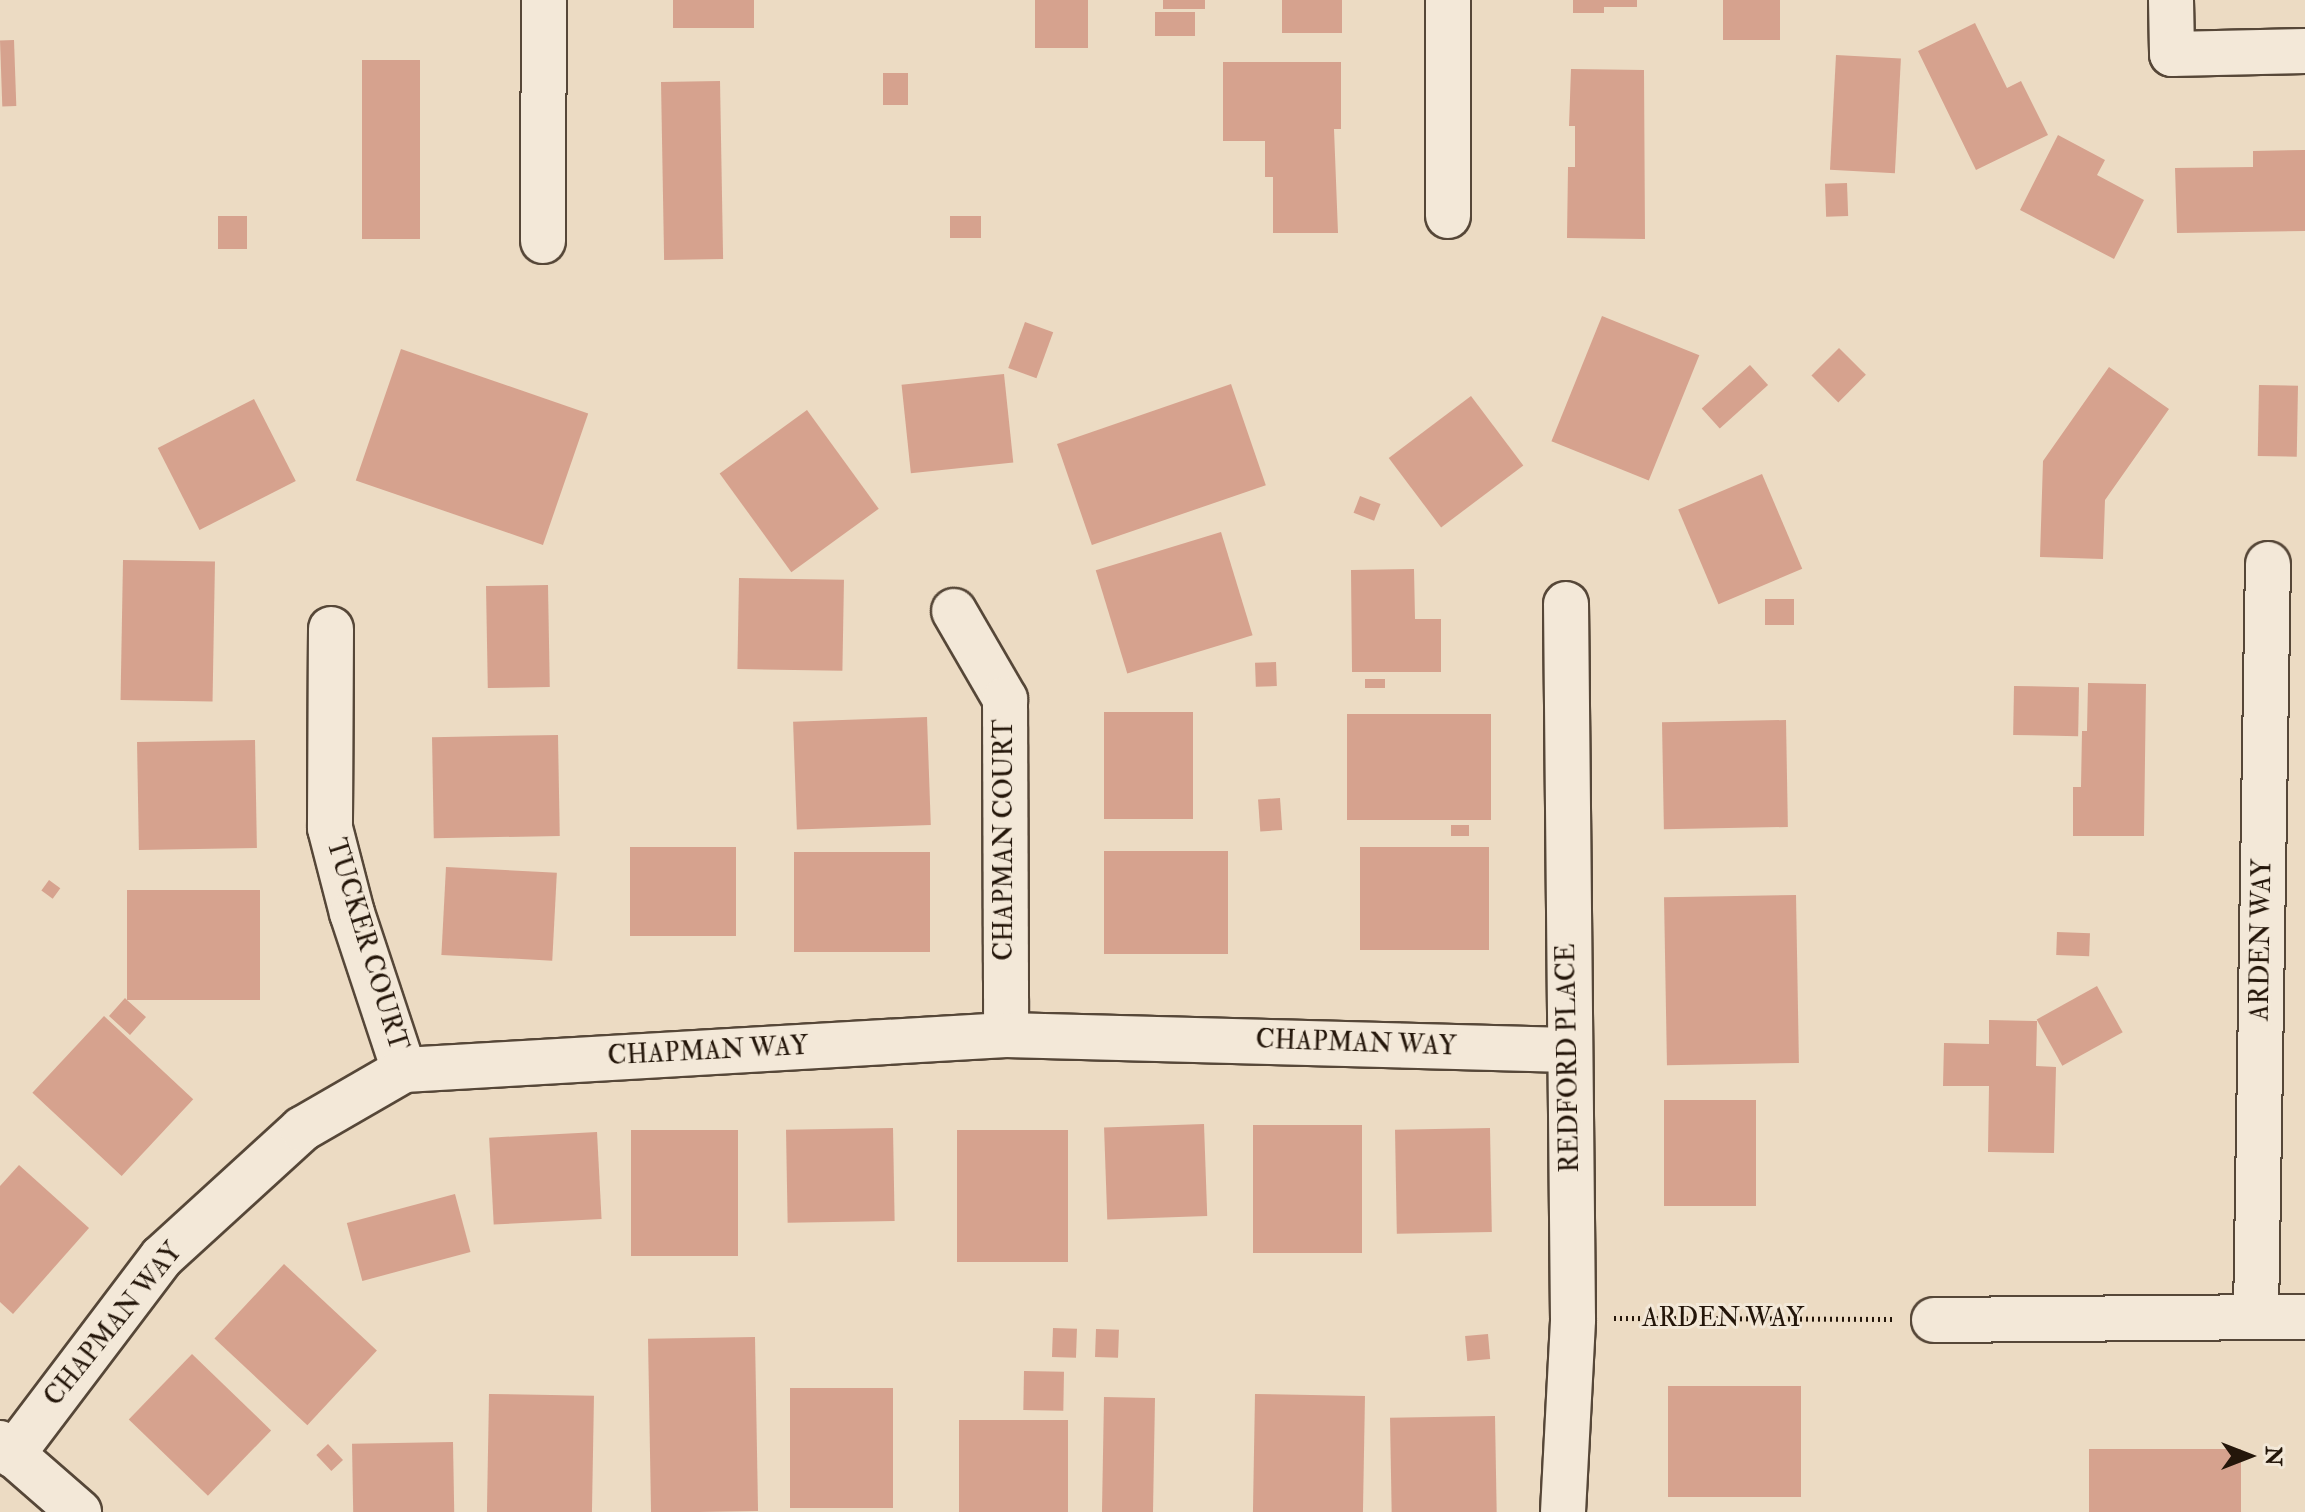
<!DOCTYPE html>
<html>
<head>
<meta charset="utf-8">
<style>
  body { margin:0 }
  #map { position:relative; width:2305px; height:1512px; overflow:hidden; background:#ecdbc3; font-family:"IM FELL Double Pica",serif }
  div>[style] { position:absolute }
  .building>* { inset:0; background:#d6a28e; transform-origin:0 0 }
  .path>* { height:5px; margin-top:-2.5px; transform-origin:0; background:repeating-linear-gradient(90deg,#24160a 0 2px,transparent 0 6px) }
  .roads { filter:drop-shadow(2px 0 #564738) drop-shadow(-2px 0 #564738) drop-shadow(0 2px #564738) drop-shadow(0 -2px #564738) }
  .minor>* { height:44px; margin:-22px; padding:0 22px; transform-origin:22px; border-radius:22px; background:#f3e8d8 }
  span { translate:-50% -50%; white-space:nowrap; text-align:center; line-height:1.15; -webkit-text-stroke:6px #f3e8d8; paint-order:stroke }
  .street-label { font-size:26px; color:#24160a }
  .north { position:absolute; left:2209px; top:1416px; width:80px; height:80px; -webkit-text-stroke:6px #f3e8d8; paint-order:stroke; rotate:90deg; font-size:22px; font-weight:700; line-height:32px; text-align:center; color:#24160a }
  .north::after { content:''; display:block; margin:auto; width:28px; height:36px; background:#24160a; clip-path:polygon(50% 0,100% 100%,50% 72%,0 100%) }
</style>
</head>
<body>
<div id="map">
  <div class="building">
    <div style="left:673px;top:0;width:81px;height:28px"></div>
    <div style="left:1035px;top:0;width:53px;height:48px"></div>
    <div style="left:1163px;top:0;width:42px;height:9px"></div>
    <div style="left:1282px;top:0;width:60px;height:33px"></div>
    <div style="clip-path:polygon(1573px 0,1637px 0,1637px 7px,1604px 7px,1604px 13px,1573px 13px)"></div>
    <div style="left:1723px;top:0;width:57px;height:40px"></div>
    <div style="left:1155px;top:12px;width:40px;height:24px"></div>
    <div style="clip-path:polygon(1975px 23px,2007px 88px,2021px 81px,2048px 135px,1976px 170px,1918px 51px)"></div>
    <div style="left:14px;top:40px;width:66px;height:14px;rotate:88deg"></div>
    <div style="left:1836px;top:55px;width:65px;height:115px;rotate:3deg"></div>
    <div style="left:362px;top:60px;width:58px;height:179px"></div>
    <div style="clip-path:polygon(1223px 62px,1341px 62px,1341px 129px,1334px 129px,1338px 233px,1273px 233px,1273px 177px,1265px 177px,1265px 141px,1223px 141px)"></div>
    <div style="clip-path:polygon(1571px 69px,1644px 70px,1645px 239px,1567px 238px,1568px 167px,1575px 167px,1575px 126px,1569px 126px)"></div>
    <div style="left:883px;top:73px;width:25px;height:32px"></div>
    <div style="left:720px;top:81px;width:178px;height:59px;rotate:89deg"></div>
    <div style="clip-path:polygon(2058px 135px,2105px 160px,2097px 175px,2144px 200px,2114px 259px,2020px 210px)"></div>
    <div style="clip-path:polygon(2305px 150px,2305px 231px,2177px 233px,2175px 168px,2253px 167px,2253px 151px)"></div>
    <div style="left:1847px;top:183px;width:33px;height:22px;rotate:88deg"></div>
    <div style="left:218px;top:216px;width:29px;height:33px"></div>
    <div style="left:950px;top:216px;width:31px;height:22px"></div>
    <div style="left:1602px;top:316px;width:105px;height:135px;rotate:22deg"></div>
    <div style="left:1025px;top:322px;width:30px;height:49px;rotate:20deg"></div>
    <div style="left:1839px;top:348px;width:38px;height:39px;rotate:45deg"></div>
    <div style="left:401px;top:349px;width:198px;height:139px;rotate:19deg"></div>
    <div style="left:1750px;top:365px;width:27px;height:65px;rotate:48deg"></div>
    <div style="clip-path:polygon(2109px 367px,2169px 409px,2105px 500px,2103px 559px,2040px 557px,2043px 461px)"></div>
    <div style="left:1004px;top:374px;width:89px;height:103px;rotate:84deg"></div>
    <div style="left:1231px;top:384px;width:107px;height:184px;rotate:71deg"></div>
    <div style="left:2259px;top:385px;width:39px;height:71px;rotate:1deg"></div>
    <div style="left:1471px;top:396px;width:87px;height:103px;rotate:53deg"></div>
    <div style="left:254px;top:399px;width:92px;height:108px;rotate:63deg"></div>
    <div style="left:807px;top:410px;width:122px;height:108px;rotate:54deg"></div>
    <div style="left:1762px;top:474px;width:103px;height:91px;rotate:67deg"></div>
    <div style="left:1360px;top:496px;width:22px;height:18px;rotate:21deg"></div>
    <div style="left:1221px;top:532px;width:108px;height:131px;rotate:73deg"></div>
    <div style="left:123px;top:560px;width:92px;height:140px;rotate:1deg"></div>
    <div style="clip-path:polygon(1414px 569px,1415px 619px,1441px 619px,1441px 672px,1352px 672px,1351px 570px)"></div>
    <div style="left:739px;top:578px;width:105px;height:91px;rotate:1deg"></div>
    <div style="left:548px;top:585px;width:102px;height:62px;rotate:89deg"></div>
    <div style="left:1794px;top:599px;width:26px;height:29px;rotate:90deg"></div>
    <div style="left:1276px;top:662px;width:24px;height:21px;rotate:88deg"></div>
    <div style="left:1365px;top:679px;width:20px;height:9px"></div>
    <div style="clip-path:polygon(2088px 683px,2146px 684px,2144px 836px,2073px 836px,2073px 787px,2081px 787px,2082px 731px,2087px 731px)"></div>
    <div style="left:2014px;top:686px;width:65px;height:49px;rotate:1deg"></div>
    <div style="left:1104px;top:712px;width:89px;height:107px"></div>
    <div style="left:1347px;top:714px;width:144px;height:106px"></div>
    <div style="left:927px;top:717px;width:108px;height:134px;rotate:88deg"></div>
    <div style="left:1786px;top:720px;width:107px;height:124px;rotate:89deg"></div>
    <div style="left:558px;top:735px;width:101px;height:126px;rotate:89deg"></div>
    <div style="left:255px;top:740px;width:108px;height:118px;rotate:89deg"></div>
    <div style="left:1280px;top:798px;width:32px;height:22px;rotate:86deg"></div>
    <div style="left:1451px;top:825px;width:18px;height:11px"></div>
    <div style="left:736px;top:847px;width:89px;height:106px;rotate:90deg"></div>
    <div style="left:1489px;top:847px;width:103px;height:129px;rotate:90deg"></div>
    <div style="left:1104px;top:851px;width:124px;height:103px"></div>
    <div style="left:794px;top:852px;width:136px;height:100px"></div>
    <div style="left:446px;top:867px;width:111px;height:88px;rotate:3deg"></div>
    <div style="left:49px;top:880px;width:14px;height:13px;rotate:36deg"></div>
    <div style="clip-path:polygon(127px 890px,260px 890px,260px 1000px,127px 1000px,146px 1017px,130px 1035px,109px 1016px,125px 998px,127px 1000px)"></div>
    <div style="left:1796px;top:895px;width:168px;height:132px;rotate:89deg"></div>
    <div style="left:2057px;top:932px;width:33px;height:23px;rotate:2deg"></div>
    <div style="left:2097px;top:986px;width:53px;height:69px;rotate:61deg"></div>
    <div style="left:104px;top:1016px;width:122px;height:105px;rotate:43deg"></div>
    <div style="clip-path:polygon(1989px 1020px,2037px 1021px,2036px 1066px,2056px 1067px,2054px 1153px,1988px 1152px,1989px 1086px,1943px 1086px,1944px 1043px,1989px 1044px)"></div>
    <div style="left:1664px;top:1100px;width:92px;height:106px"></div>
    <div style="left:1204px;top:1124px;width:92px;height:100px;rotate:88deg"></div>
    <div style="left:1253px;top:1125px;width:109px;height:128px"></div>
    <div style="left:893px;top:1128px;width:93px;height:107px;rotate:89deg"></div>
    <div style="left:1490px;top:1128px;width:104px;height:95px;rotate:89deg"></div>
    <div style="left:738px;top:1130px;width:126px;height:107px;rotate:90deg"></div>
    <div style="left:1068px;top:1130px;width:132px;height:111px;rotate:90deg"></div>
    <div style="left:597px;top:1132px;width:87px;height:108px;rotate:87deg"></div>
    <div style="clip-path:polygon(19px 1165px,89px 1228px,13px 1314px,0 1302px,0 1186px)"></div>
    <div style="left:455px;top:1194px;width:60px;height:112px;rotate:75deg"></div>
    <div style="left:284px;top:1264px;width:127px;height:102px;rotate:43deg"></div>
    <div style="left:1053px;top:1328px;width:24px;height:29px;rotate:2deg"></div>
    <div style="left:1096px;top:1329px;width:23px;height:28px;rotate:2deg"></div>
    <div style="left:1488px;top:1334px;width:25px;height:23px;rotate:85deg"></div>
    <div style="left:755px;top:1337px;width:174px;height:107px;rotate:89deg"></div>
    <div style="left:192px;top:1354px;width:110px;height:91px;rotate:44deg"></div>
    <div style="left:1024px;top:1371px;width:40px;height:39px;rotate:1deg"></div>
    <div style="left:1668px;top:1386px;width:133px;height:111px"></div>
    <div style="left:790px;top:1388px;width:103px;height:120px"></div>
    <div style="left:489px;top:1394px;width:105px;height:118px;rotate:1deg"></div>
    <div style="left:1255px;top:1394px;width:110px;height:118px;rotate:1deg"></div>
    <div style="left:1104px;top:1397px;width:51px;height:115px;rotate:1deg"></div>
    <div style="left:1495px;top:1416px;width:96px;height:105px;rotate:89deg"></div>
    <div style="left:959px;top:1420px;width:109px;height:92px"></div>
    <div style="left:453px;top:1442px;width:70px;height:101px;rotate:89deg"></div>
    <div style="left:328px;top:1444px;width:22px;height:16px;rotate:47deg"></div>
    <div style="left:2241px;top:1449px;width:63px;height:152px;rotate:90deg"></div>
  </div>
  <div class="path">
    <div style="left:1614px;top:1318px;width:278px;rotate:0.2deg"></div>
  </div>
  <div class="roads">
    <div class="minor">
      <div style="left:2171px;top:0;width:54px;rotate:88.9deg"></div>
      <div style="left:2172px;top:54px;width:133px;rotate:-1.3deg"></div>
      <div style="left:1448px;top:216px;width:216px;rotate:-90deg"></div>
      <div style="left:543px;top:241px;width:241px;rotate:-89.8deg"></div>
      <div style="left:954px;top:611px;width:102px;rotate:59.9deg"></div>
      <div style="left:1005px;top:699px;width:336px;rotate:89.8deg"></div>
      <div style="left:331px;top:629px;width:199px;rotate:90.3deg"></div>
      <div style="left:330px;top:828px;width:88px;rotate:75.5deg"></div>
      <div style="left:352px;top:913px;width:165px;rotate:71.7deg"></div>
      <div style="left:2256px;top:1316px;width:752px;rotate:-89.09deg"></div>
      <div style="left:1934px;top:1320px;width:371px;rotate:-0.5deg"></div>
      <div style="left:0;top:1443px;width:105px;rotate:41.1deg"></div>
      <div style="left:12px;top:1455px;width:248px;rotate:-52.9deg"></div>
      <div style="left:162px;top:1257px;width:190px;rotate:-42.4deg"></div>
      <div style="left:302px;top:1129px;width:118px;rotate:-30deg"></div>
      <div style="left:404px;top:1070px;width:603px;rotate:-3.33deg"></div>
      <div style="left:1006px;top:1035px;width:562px;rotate:1.53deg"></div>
      <div style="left:1563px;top:1512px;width:193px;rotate:-87deg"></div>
      <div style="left:1573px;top:1319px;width:715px;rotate:-90.56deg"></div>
    </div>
  </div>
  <div class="street-label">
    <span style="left:1005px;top:840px;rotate:-90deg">CHAPMAN COURT</span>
    <span style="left:2262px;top:940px;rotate:-89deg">ARDEN WAY</span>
    <span style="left:366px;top:945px;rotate:73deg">TUCKER COURT</span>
    <span style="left:1356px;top:1044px;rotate:2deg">CHAPMAN WAY</span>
    <span style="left:708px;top:1052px;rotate:-3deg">CHAPMAN WAY</span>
    <span style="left:1569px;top:1058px;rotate:-91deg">REDFORD PLACE</span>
    <span style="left:1723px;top:1319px">ARDEN WAY</span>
    <span style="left:114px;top:1325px;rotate:-51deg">CHAPMAN WAY</span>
  </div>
  <div class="north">N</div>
</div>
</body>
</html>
